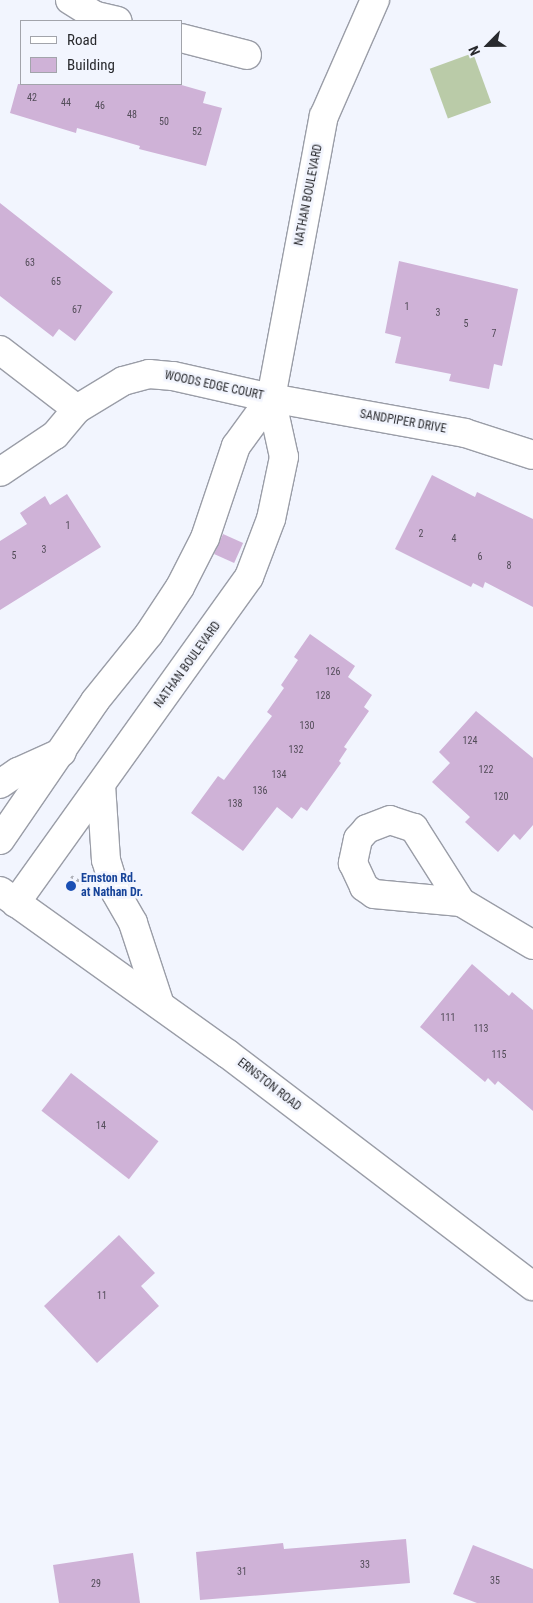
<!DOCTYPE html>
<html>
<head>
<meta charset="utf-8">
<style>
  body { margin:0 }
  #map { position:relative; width:533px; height:1603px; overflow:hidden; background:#f2f5fe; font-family:"Roboto Condensed",sans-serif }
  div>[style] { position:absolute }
  .green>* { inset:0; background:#bacba8; transform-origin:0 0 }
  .building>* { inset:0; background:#cfb2d7; transform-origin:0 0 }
  .path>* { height:3px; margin-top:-1.5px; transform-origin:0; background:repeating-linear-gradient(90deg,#b0b2ba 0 2.5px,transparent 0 6.5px) }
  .roads { filter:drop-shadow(1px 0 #9a9da7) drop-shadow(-1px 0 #9a9da7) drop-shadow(0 1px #9a9da7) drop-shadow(0 -1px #9a9da7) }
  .minor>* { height:28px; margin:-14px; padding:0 14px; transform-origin:14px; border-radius:14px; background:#fff }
  .dots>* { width:14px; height:14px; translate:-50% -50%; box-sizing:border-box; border:2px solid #f2f5fe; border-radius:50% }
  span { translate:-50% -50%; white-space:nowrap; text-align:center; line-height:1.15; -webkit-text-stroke:5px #f2f5fe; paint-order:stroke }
  .number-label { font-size:10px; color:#524c58 }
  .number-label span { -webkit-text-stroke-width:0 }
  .street-label { font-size:12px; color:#292a2e }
  .transit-label { font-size:12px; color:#164399; font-weight:700 }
  .left { translate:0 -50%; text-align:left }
  .legend { position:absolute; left:20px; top:20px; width:162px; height:65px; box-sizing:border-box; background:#f2f5fe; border:1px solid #a2a4ab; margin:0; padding:6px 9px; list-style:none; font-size:15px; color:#292a2e }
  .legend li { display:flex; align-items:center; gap:10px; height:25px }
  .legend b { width:25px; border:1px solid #a2a4ab }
  .north { position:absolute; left:463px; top:20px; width:50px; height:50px; -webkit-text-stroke:4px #f2f5fe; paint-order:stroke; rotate:247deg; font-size:14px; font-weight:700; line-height:20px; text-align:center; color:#292a2e }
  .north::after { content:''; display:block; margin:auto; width:18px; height:22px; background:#292a2e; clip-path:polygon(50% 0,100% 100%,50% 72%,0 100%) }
</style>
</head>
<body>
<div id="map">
  <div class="green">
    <div style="left:473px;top:53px;width:53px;height:46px;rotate:70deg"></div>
  </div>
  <div class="building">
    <div style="clip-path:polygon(18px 84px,178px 84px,206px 92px,203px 103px,222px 108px,206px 166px,139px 149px,140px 146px,109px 137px,77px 128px,76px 133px,10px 113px)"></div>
    <div style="clip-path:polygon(0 203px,113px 292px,75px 341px,59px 329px,53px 337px,0 296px)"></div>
    <div style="clip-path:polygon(399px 261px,518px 289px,502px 366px,494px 364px,489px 389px,449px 381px,451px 374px,395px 363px,401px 337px,385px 333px)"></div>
    <div style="clip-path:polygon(432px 475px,475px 497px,477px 492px,533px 519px,533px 607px,485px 582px,483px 588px,473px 583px,471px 587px,395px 549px)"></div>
    <div style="clip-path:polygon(67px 494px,101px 547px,0 610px,0 541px,27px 524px,20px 513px,45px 496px,50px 505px)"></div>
    <div style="left:223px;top:534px;width:22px;height:22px;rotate:24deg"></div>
    <div style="clip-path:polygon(310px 634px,355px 666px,348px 677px,372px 695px,364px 707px,369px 711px,344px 747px,347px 749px,339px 761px,341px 763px,307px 811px,301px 807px,292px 819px,277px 807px,243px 851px,191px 813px,218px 776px,224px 780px,272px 716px,267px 712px,284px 688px,281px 685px,298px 660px,294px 657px)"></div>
    <div style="clip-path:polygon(476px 711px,533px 758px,533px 825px,520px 840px,514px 834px,498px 852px,465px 822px,470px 817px,432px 782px,450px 763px,439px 752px)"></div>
    <div style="clip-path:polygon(472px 964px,509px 996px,512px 992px,533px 1010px,533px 1111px,498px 1081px,495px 1085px,488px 1078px,485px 1082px,420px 1027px)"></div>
    <div style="left:71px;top:1073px;width:111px;height:48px;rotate:38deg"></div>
    <div style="clip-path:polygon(119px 1235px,155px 1273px,141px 1286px,159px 1306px,97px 1363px,44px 1306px)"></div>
    <div style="clip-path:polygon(406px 1539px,410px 1583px,200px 1600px,196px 1552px,283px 1543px,284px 1549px)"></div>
    <div style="clip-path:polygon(473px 1545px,533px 1569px,533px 1603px,477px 1603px,453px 1594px)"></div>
    <div style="clip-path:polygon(133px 1553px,140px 1603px,59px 1603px,53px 1565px)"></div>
  </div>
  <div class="path">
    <div style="left:71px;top:876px;width:14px;rotate:30deg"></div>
  </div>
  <div class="roads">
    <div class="minor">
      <div style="left:70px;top:0;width:31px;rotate:32deg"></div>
      <div style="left:96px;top:16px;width:22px;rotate:13deg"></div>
      <div style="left:181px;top:38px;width:68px;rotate:14.4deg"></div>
      <div style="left:0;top:350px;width:97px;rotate:37.5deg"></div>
      <div style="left:77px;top:409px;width:34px;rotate:130deg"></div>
      <div style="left:55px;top:435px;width:66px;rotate:146.1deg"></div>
      <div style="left:271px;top:398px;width:287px;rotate:-79.4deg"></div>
      <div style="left:324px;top:116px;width:127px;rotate:-66.3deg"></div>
      <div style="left:77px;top:409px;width:54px;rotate:-31.3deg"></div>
      <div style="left:123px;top:381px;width:27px;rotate:-15deg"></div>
      <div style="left:149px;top:374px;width:24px;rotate:5deg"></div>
      <div style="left:173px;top:376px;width:100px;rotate:12.7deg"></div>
      <div style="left:271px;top:398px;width:197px;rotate:10.2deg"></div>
      <div style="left:465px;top:433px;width:71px;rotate:17.9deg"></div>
      <div style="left:0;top:784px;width:22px;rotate:-34deg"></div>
      <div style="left:18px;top:772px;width:48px;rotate:-24.4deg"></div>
      <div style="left:101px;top:785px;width:75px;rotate:86.2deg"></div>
      <div style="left:106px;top:860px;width:34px;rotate:73deg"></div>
      <div style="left:116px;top:893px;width:34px;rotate:60deg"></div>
      <div style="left:133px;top:923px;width:86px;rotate:71.8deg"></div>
      <div style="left:0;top:840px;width:168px;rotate:-55.6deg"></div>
      <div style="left:95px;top:701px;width:86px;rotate:-51.1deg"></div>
      <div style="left:149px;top:634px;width:56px;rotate:-56.6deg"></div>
      <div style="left:180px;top:587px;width:55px;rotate:-63deg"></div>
      <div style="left:205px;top:538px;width:97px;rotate:-71.4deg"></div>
      <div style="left:236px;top:446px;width:59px;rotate:-53.9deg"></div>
      <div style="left:271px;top:398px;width:60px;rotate:77.6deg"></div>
      <div style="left:284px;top:457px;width:63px;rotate:101.8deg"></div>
      <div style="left:271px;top:519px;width:62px;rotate:110.8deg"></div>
      <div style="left:249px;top:577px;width:401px;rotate:125.6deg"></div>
      <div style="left:0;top:891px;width:280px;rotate:35.6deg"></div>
      <div style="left:228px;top:1054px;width:383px;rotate:37.3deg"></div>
      <div style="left:461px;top:902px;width:88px;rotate:-122.4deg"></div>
      <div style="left:414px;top:828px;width:25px;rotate:-162deg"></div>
      <div style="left:390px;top:820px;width:25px;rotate:159deg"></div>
      <div style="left:367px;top:829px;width:13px;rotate:132deg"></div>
      <div style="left:358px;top:839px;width:25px;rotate:102deg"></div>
      <div style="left:353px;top:863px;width:26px;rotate:65deg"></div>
      <div style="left:364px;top:887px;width:12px;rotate:35deg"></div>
      <div style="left:374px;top:894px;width:87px;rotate:5.3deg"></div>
      <div style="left:461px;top:902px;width:84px;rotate:30.8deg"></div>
    </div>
  </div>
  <div class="dots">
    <div style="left:71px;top:886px;background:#1a4fb4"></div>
  </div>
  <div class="number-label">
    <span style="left:32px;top:98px">42</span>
    <span style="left:66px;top:103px">44</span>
    <span style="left:100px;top:106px">46</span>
    <span style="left:132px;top:115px">48</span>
    <span style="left:164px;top:122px">50</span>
    <span style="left:197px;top:132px">52</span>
    <span style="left:30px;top:263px">63</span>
    <span style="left:56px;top:282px">65</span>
    <span style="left:407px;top:307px">1</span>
    <span style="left:77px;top:310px">67</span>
    <span style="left:438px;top:313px">3</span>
    <span style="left:466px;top:324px">5</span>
    <span style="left:494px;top:334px">7</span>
    <span style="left:68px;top:526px">1</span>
    <span style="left:421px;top:534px">2</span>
    <span style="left:454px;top:539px">4</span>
    <span style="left:44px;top:550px">3</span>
    <span style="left:14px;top:556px">5</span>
    <span style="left:480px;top:557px">6</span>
    <span style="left:509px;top:566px">8</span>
    <span style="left:333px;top:672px">126</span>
    <span style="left:323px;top:696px">128</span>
    <span style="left:307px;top:726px">130</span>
    <span style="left:470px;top:741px">124</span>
    <span style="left:296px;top:750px">132</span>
    <span style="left:486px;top:770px">122</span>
    <span style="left:279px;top:775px">134</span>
    <span style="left:260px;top:791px">136</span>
    <span style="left:501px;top:797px">120</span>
    <span style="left:235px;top:804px">138</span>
    <span style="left:448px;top:1018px">111</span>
    <span style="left:481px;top:1029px">113</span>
    <span style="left:499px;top:1055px">115</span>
    <span style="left:101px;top:1126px">14</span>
    <span style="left:102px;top:1296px">11</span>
    <span style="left:365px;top:1565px">33</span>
    <span style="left:242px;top:1572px">31</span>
    <span style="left:495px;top:1581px">35</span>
    <span style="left:96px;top:1584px">29</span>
  </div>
  <div class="street-label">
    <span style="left:309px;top:195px;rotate:-79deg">NATHAN BOULEVARD</span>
    <span style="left:214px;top:386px;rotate:12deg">WOODS EDGE COURT</span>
    <span style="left:403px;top:422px;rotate:10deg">SANDPIPER DRIVE</span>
    <span style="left:188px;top:665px;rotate:-54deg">NATHAN BOULEVARD</span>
    <span style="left:269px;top:1085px;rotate:38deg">ERNSTON ROAD</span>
  </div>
  <div class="transit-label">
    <span class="left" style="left:81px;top:886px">Ernston Rd.<br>at Nathan Dr.</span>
  </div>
  <ul class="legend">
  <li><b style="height:6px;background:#fff"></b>Road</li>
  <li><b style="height:14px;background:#cfb2d7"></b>Building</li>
  </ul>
  <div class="north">N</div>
</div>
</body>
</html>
